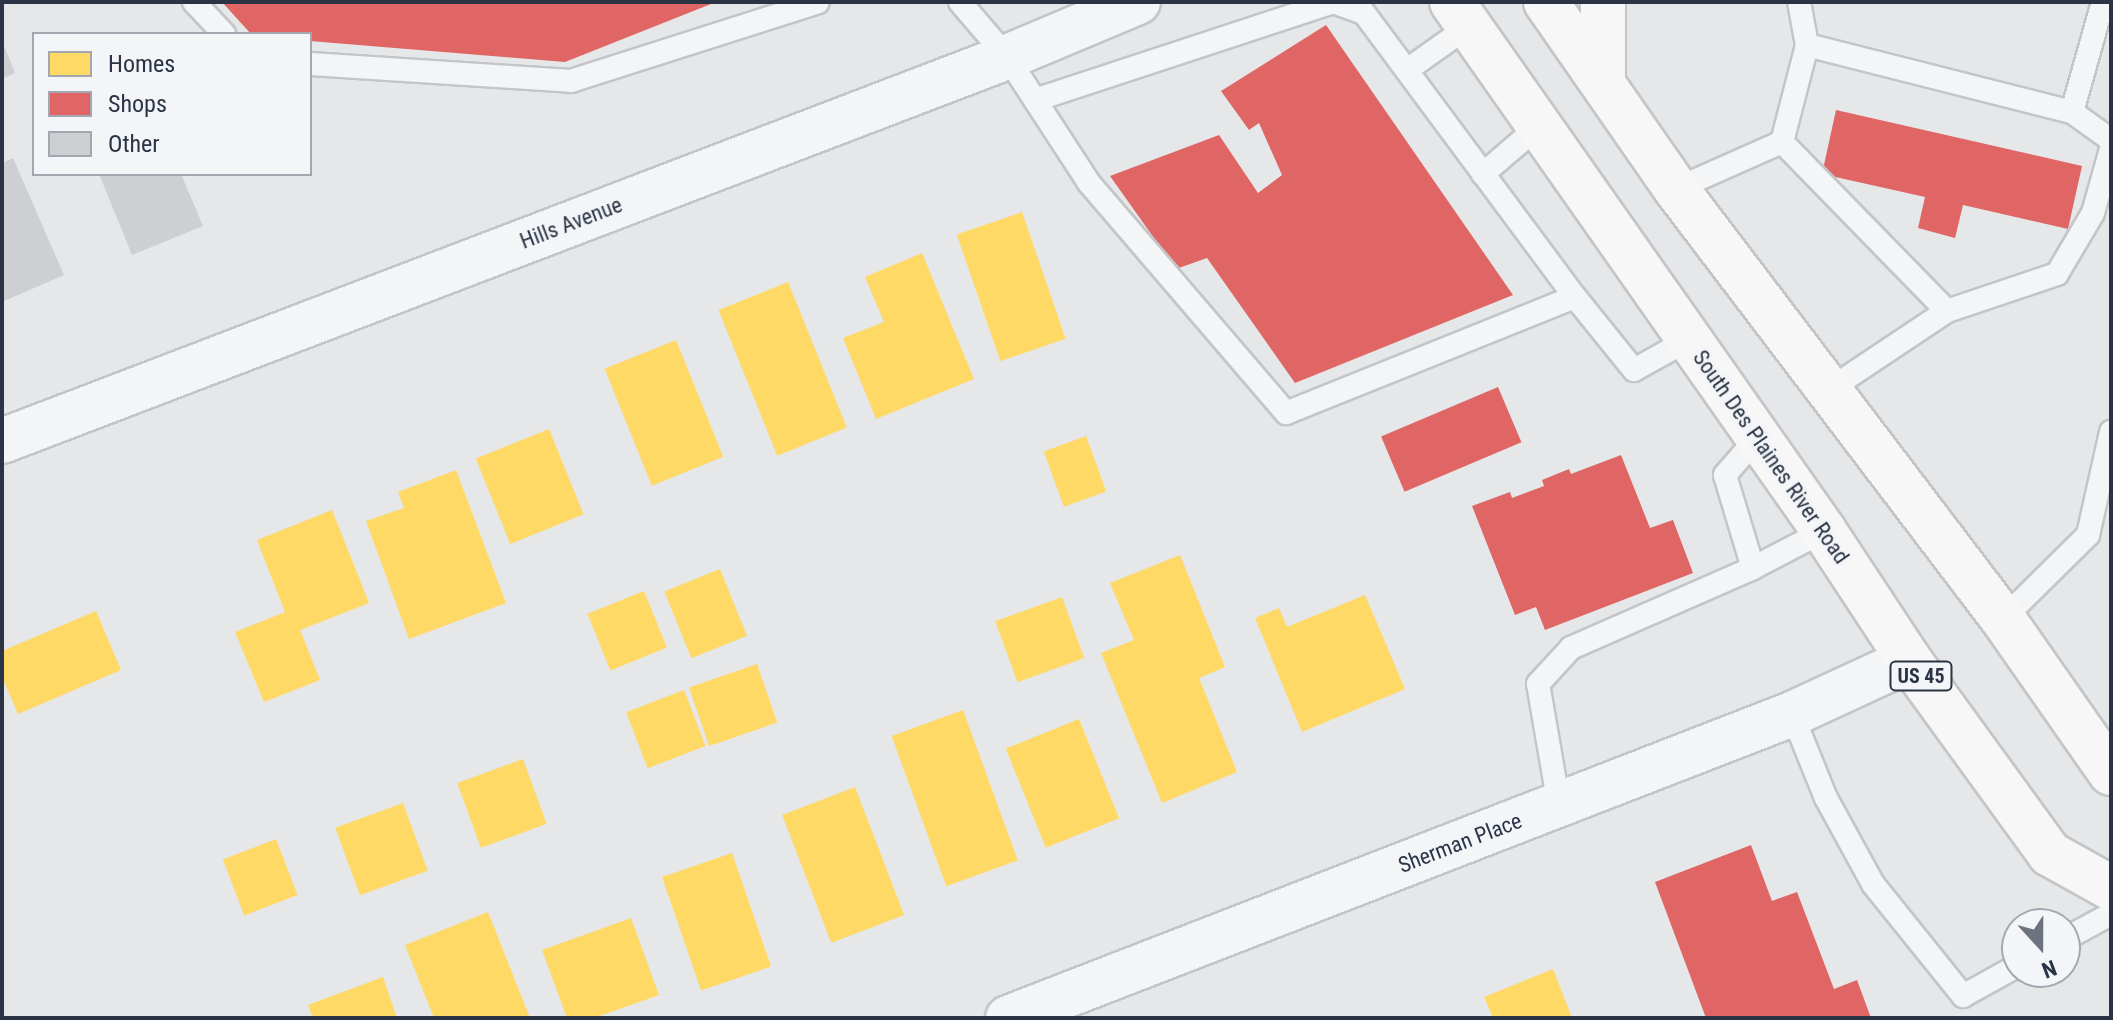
<!DOCTYPE html>
<html>
<head>
<meta charset="utf-8">
<style>
  body { margin:0 }
  #map { position:relative; width:2113px; height:1020px; overflow:hidden; background:#e5e7e9; font-family:"Roboto Condensed",sans-serif }
  div>[style] { position:absolute }
  .homes>* { inset:0; background:#ffd966; transform-origin:0 0 }
  .shops>* { inset:0; background:#e06666; transform-origin:0 0 }
  .building>* { inset:0; background:#cecfd2 }
  .roads { filter:drop-shadow(2px 0 #c3c5c7) drop-shadow(-2px 0 #c3c5c7) drop-shadow(0 2px #c3c5c7) drop-shadow(0 -2px #c3c5c7) }
  .service>* { height:22px; margin:-11px; padding:0 11px; transform-origin:11px; border-radius:11px; background:#f4f5f6 }
  .minor>* { height:44px; margin:-22px; padding:0 22px; transform-origin:22px; border-radius:22px; background:#f4f5f6 }
  .primary>* { height:44px; margin:-22px; padding:0 22px; transform-origin:22px; border-radius:22px; background:#f7f7f8 }
  span { translate:-50% -50%; white-space:nowrap; text-align:center; line-height:1.15; -webkit-text-stroke:8px #f3f5f8; paint-order:stroke }
  .shield-label span { padding:2px 6px; background:#f3f5f8; border:2px solid; border-radius:6px; -webkit-text-stroke-width:0 }
  .shield-label { font-size:20px; color:#2b3444; font-weight:700 }
  .street-label { font-size:22px; color:#2b3444 }
  .frame { position:absolute; inset:0; border:4px solid #2b3444; pointer-events:none }
  .legend { position:absolute; left:32px; top:32px; width:280px; height:144px; box-sizing:border-box; background:#f3f5f8; border:2px solid #a3a8b0; margin:0; padding:10px 14px; list-style:none; font-size:24px; color:#2b3444 }
  .legend li { display:flex; align-items:center; gap:16px; height:40px }
  .legend b { width:40px; border:2px solid #a3a8b0 }
  .north { position:absolute; left:2001px; top:908px; width:80px; height:80px; box-sizing:border-box; background:#f3f5f8; border:2px solid #a3a8b0; border-radius:50%; rotate:159deg; font-size:22px; font-weight:700; line-height:32px; text-align:center; color:#2b3444 }
  .north::after { content:''; display:block; margin:auto; width:28px; height:36px; background:#6c737e; clip-path:polygon(50% 0,100% 100%,50% 72%,0 100%) }
</style>
</head>
<body>
<div id="map">
  <div class="homes">
    <div style="left:1022px;top:212px;width:134px;height:69px;rotate:71deg"></div>
    <div style="clip-path:polygon(922px 253px,974px 379px,876px 419px,843px 338px,884px 322px,865px 277px)"></div>
    <div style="left:788px;top:282px;width:157px;height:75px;rotate:68deg"></div>
    <div style="left:676px;top:340px;width:126px;height:77px;rotate:68deg"></div>
    <div style="left:549px;top:429px;width:92px;height:79px;rotate:68deg"></div>
    <div style="left:1086px;top:436px;width:59px;height:45px;rotate:70deg"></div>
    <div style="clip-path:polygon(456px 470px,506px 603px,409px 639px,366px 521px,404px 508px,398px 492px)"></div>
    <div style="clip-path:polygon(332px 510px,369px 603px,300px 630px,320px 680px,264px 702px,235px 632px,285px 612px,257px 540px)"></div>
    <div style="clip-path:polygon(1180px 555px,1225px 667px,1199px 678px,1237px 772px,1162px 803px,1101px 653px,1134px 640px,1110px 583px)"></div>
    <div style="left:720px;top:569px;width:72px;height:60px;rotate:68deg"></div>
    <div style="left:644px;top:591px;width:61px;height:61px;rotate:68deg"></div>
    <div style="clip-path:polygon(1365px 595px,1405px 689px,1302px 732px,1255px 618px,1279px 608px,1287px 627px)"></div>
    <div style="left:1062px;top:597px;width:65px;height:71px;rotate:70deg"></div>
    <div style="clip-path:polygon(96px 611px,121px 670px,18px 714px,2px 677px,2px 651px)"></div>
    <div style="left:757px;top:664px;width:62px;height:72px;rotate:71deg"></div>
    <div style="left:684px;top:690px;width:60px;height:62px;rotate:69deg"></div>
    <div style="left:963px;top:710px;width:160px;height:76px;rotate:70deg"></div>
    <div style="left:1079px;top:719px;width:107px;height:79px;rotate:68deg"></div>
    <div style="left:523px;top:759px;width:69px;height:70px;rotate:70deg"></div>
    <div style="left:855px;top:787px;width:137px;height:78px;rotate:69deg"></div>
    <div style="left:403px;top:803px;width:72px;height:72px;rotate:70deg"></div>
    <div style="left:276px;top:839px;width:60px;height:57px;rotate:69deg"></div>
    <div style="left:732px;top:853px;width:120px;height:74px;rotate:71deg"></div>
    <div style="clip-path:polygon(488px 912px,530px 1018px,434px 1018px,405px 945px)"></div>
    <div style="clip-path:polygon(631px 918px,659px 995px,594px 1018px,567px 1018px,542px 950px)"></div>
    <div style="clip-path:polygon(1553px 969px,1572px 1018px,1493px 1018px,1484px 997px)"></div>
    <div style="clip-path:polygon(383px 977px,397px 1018px,313px 1018px,308px 1005px)"></div>
  </div>
  <div class="shops">
    <div style="clip-path:polygon(222px 2px,716px 2px,565px 62px,310px 41px,310px 34px,251px 34px)"></div>
    <div style="clip-path:polygon(1326px 25px,1513px 295px,1295px 383px,1207px 258px,1176px 269px,1110px 176px,1219px 135px,1258px 193px,1282px 175px,1259px 123px,1249px 130px,1221px 91px)"></div>
    <div style="clip-path:polygon(1836px 110px,2082px 166px,2068px 229px,1963px 205px,1955px 238px,1918px 228px,1925px 197px,1822px 174px)"></div>
    <div style="left:1498px;top:387px;width:60px;height:127px;rotate:67deg"></div>
    <div style="clip-path:polygon(1621px 455px,1650px 528px,1673px 520px,1693px 573px,1545px 630px,1536px 607px,1515px 615px,1472px 506px,1510px 492px,1512px 498px,1544px 486px,1542px 480px,1569px 469px,1571px 474px)"></div>
    <div style="clip-path:polygon(1751px 845px,1772px 901px,1797px 892px,1834px 989px,1857px 980px,1871px 1018px,1706px 1018px,1655px 882px)"></div>
  </div>
  <div class="building">
    <div style="clip-path:polygon(2px 41px,15px 73px,2px 79px)"></div>
    <div style="clip-path:polygon(13px 158px,64px 275px,2px 302px,2px 163px)"></div>
    <div style="clip-path:polygon(99px 174px,181px 174px,203px 226px,132px 255px)"></div>
  </div>
  <div class="roads">
    <div class="service">
      <div style="left:194px;top:2px;width:44px;rotate:46.8deg"></div>
      <div style="left:960px;top:2px;width:72px;rotate:49.5deg"></div>
      <div style="left:1007px;top:57px;width:150px;rotate:56.9deg"></div>
      <div style="left:1089px;top:183px;width:303px;rotate:49.4deg"></div>
      <div style="left:1286px;top:413px;width:311px;rotate:-21.9deg"></div>
      <div style="left:1575px;top:297px;width:94px;rotate:51.1deg"></div>
      <div style="left:1634px;top:370px;width:62px;rotate:-29.1deg"></div>
      <div style="left:1799px;top:2px;width:44px;rotate:79.5deg"></div>
      <div style="left:310px;top:64px;width:262px;rotate:3.7deg"></div>
      <div style="left:571px;top:81px;width:259px;rotate:-17.7deg"></div>
      <div style="left:1407px;top:70px;width:76px;rotate:-35.4deg"></div>
      <div style="left:1035px;top:100px;width:314px;rotate:-18.2deg"></div>
      <div style="left:1333px;top:2px;width:33px;rotate:20deg"></div>
      <div style="left:1364px;top:13px;width:354px;rotate:53.4deg"></div>
      <div style="left:2072px;top:112px;width:48px;rotate:35.7deg"></div>
      <div style="left:1483px;top:174px;width:75px;rotate:-40.7deg"></div>
      <div style="left:1676px;top:189px;width:116px;rotate:-23.9deg"></div>
      <div style="left:1947px;top:311px;width:116px;rotate:-18.6deg"></div>
      <div style="left:2057px;top:274px;width:71px;rotate:-59.5deg"></div>
      <div style="left:2093px;top:213px;width:66px;rotate:-74.3deg"></div>
      <div style="left:1830px;top:389px;width:141px;rotate:-33.7deg"></div>
      <div style="left:1947px;top:311px;width:236px;rotate:-134.3deg"></div>
      <div style="left:1782px;top:142px;width:100px;rotate:-75.5deg"></div>
      <div style="left:1807px;top:45px;width:273px;rotate:14.2deg"></div>
      <div style="left:2072px;top:112px;width:114px;rotate:-74.3deg"></div>
      <div style="left:1753px;top:568px;width:80px;rotate:-27.5deg"></div>
      <div style="left:2003px;top:619px;width:120px;rotate:-44.7deg"></div>
      <div style="left:2088px;top:535px;width:106px;rotate:-77.4deg"></div>
      <div style="left:1792px;top:714px;width:91px;rotate:68deg"></div>
      <div style="left:1826px;top:798px;width:98px;rotate:61.3deg"></div>
      <div style="left:1873px;top:884px;width:144px;rotate:51.2deg"></div>
      <div style="left:1963px;top:996px;width:62px;rotate:-29.1deg"></div>
      <div style="left:1559px;top:805px;width:123px;rotate:-99.8deg"></div>
      <div style="left:1538px;top:684px;width:49px;rotate:-47.5deg"></div>
      <div style="left:1571px;top:648px;width:199px;rotate:-23.7deg"></div>
      <div style="left:1753px;top:568px;width:97px;rotate:-106.8deg"></div>
      <div style="left:1725px;top:475px;width:50px;rotate:-49deg"></div>
      <div style="left:2065px;top:939px;width:52px;rotate:-28.5deg"></div>
    </div>
    <div class="minor">
      <div style="left:2px;top:441px;width:1076px;rotate:-20.91deg"></div>
      <div style="left:1007px;top:57px;width:142px;rotate:-22.8deg"></div>
      <div style="left:1008px;top:1018px;width:841px;rotate:-21.19deg"></div>
      <div style="left:1792px;top:714px;width:129px;rotate:-24.8deg"></div>
    </div>
    <div class="primary">
      <div style="left:1452px;top:2px;width:647px;rotate:54.88deg"></div>
      <div style="left:1824px;top:531px;width:154px;rotate:56.6deg"></div>
      <div style="left:1909px;top:660px;width:240px;rotate:54deg"></div>
      <div style="left:2050px;top:854px;width:70px;rotate:29.1deg"></div>
      <div style="left:1546px;top:2px;width:228px;rotate:55.2deg"></div>
      <div style="left:1676px;top:189px;width:540px;rotate:52.75deg"></div>
      <div style="left:2003px;top:619px;width:188px;rotate:55deg"></div>
      <div style="left:1603px;top:82px;width:80px;rotate:-90deg"></div>
    </div>
  </div>
  <div class="shield-label">
    <span style="left:1921px;top:676px">US 45</span>
  </div>
  <div class="street-label">
    <span style="left:571px;top:223px;rotate:-21deg">Hills Avenue</span>
    <span style="left:1771px;top:457px;rotate:55deg">South Des Plaines River Road</span>
    <span style="left:1460px;top:843px;rotate:-21deg">Sherman Place</span>
  </div>
  <div class="frame"></div>
  <ul class="legend">
  <li><b style="height:22px;background:#ffd966"></b>Homes</li>
  <li><b style="height:22px;background:#e06666"></b>Shops</li>
  <li><b style="height:22px;background:#cecfd2"></b>Other</li>
  </ul>
  <div class="north">N</div>
</div>
</body>
</html>
